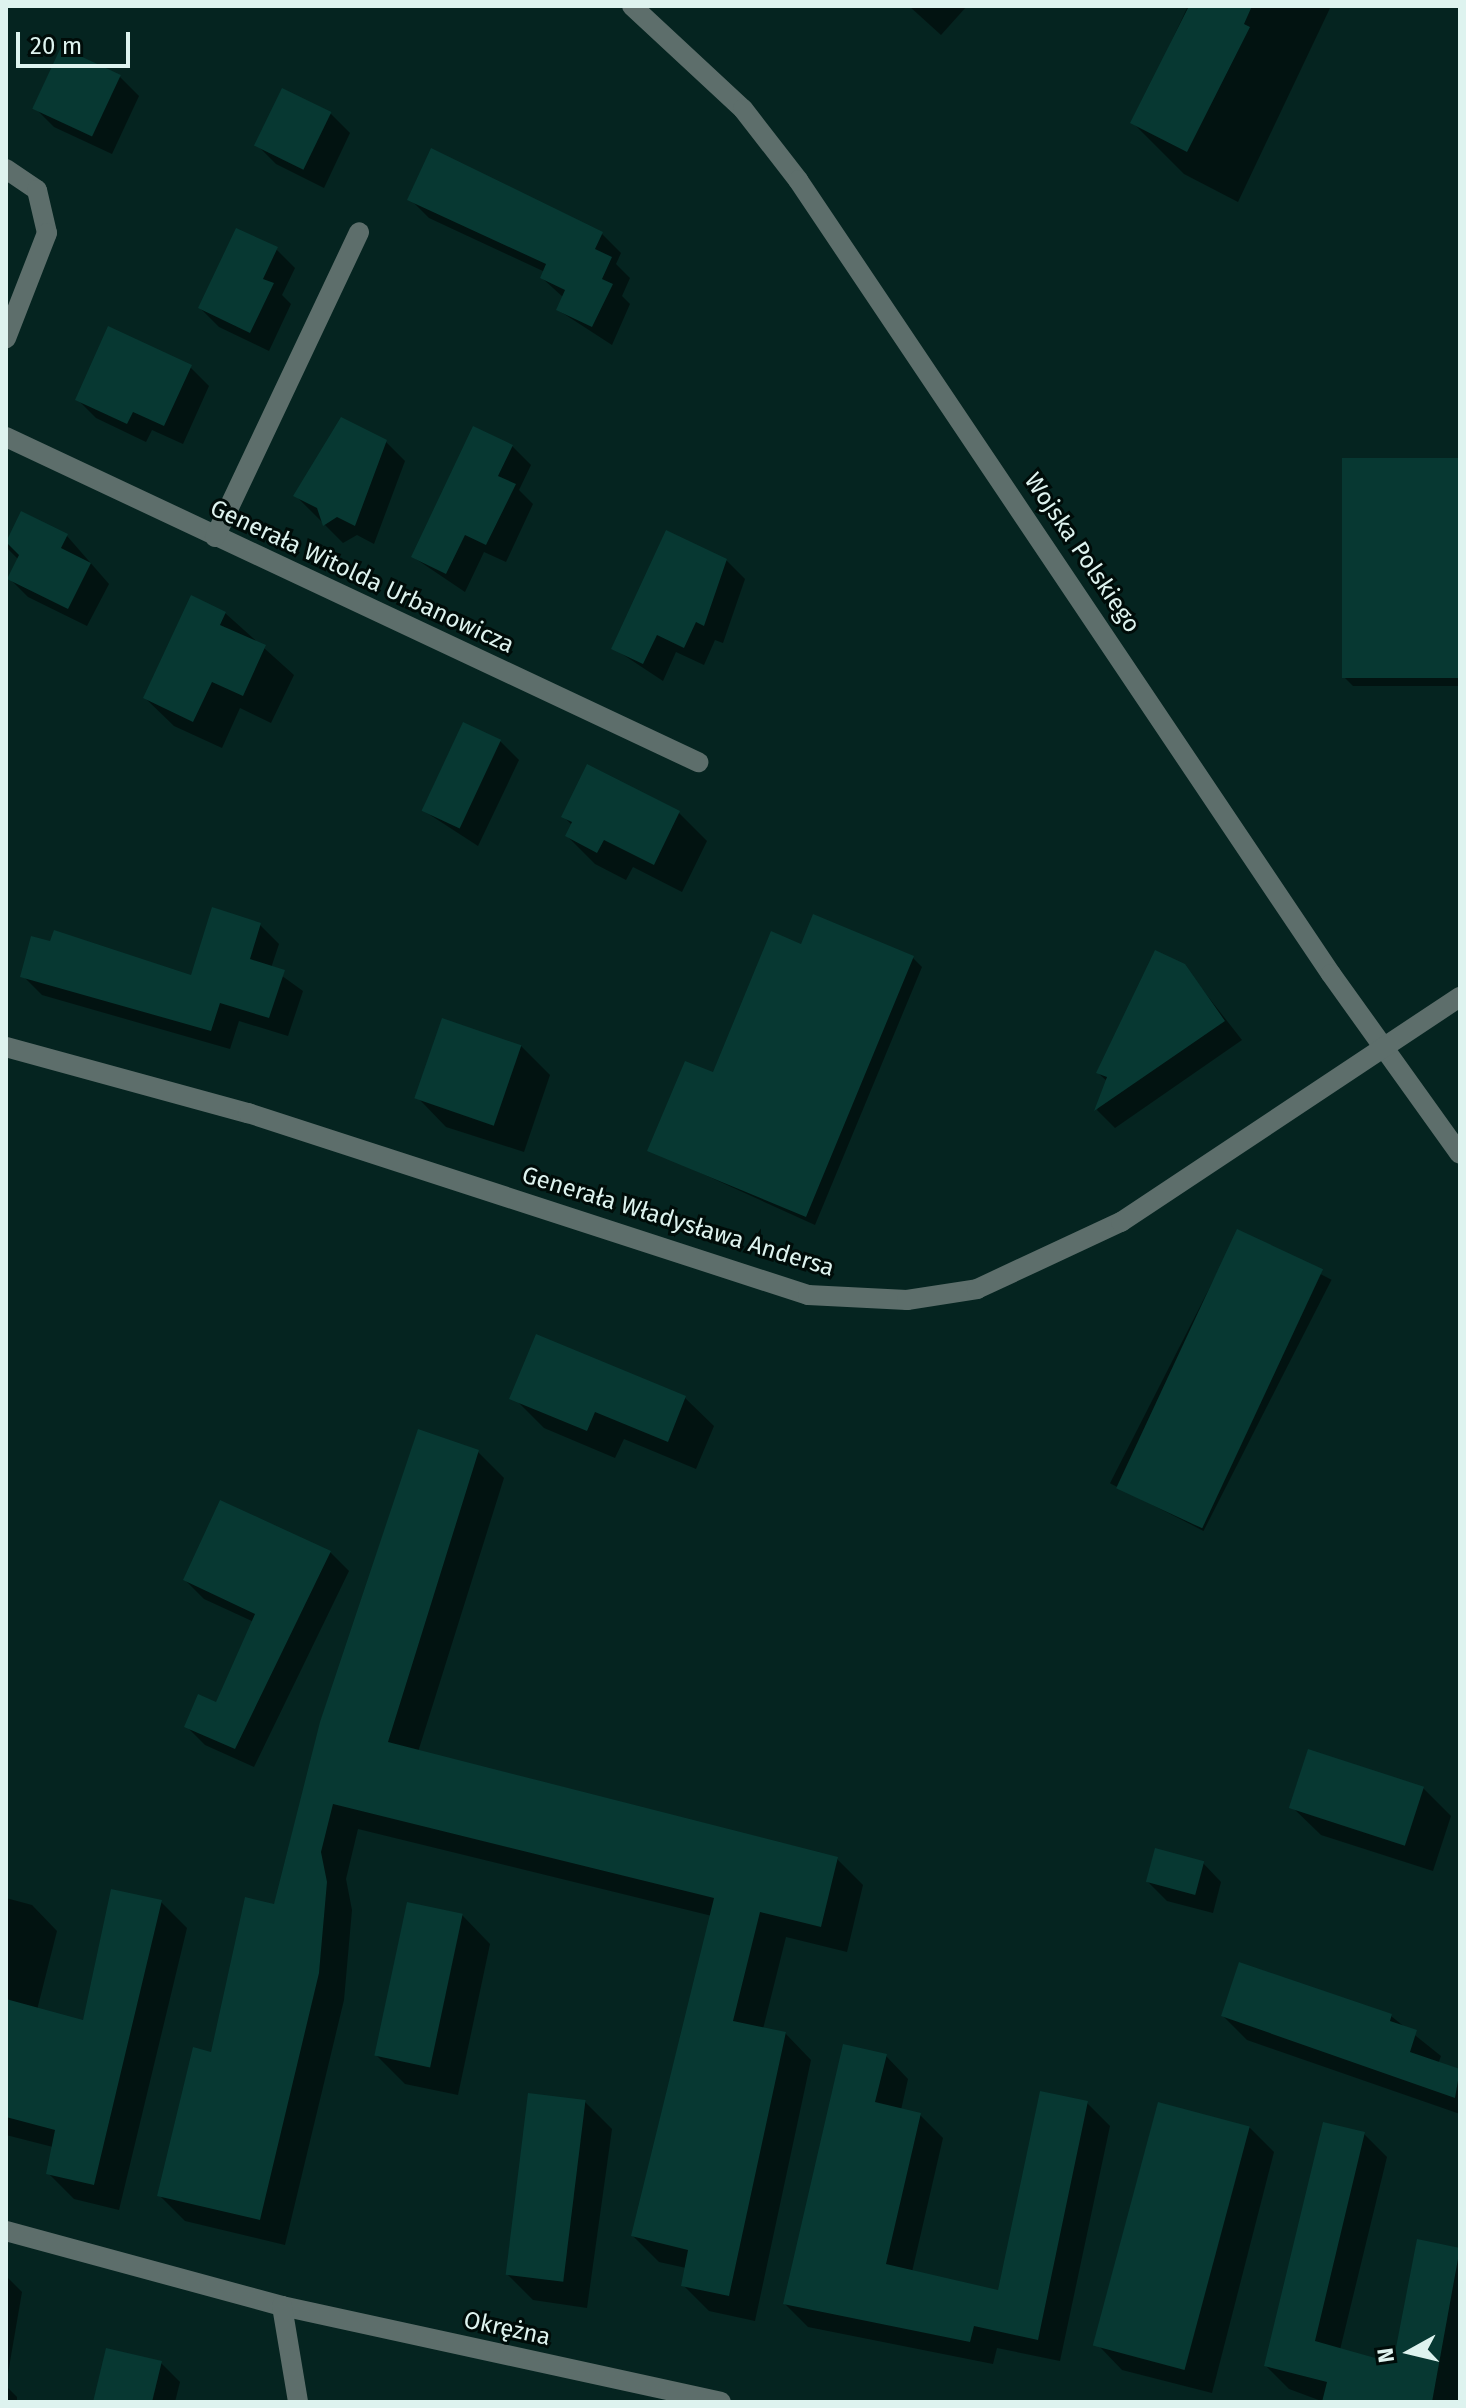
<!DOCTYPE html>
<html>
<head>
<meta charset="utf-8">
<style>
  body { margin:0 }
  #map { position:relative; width:1466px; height:2408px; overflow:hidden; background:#052420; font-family:"Fira Sans",sans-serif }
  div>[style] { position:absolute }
  .shadow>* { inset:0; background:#0007; transform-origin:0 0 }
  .building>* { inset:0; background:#073832; transform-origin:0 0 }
  .minor>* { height:20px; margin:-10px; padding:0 10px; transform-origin:10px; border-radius:10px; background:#5d6e6b }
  span { translate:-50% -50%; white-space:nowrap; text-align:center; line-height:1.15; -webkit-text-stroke:6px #000c09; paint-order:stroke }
  .street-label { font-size:24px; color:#def3ef }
  .frame { position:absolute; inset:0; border:8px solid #def3ef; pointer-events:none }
  .north { position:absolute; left:1370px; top:2312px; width:80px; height:80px; -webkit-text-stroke:6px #000c09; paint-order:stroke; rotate:262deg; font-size:22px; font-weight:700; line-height:32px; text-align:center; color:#def3ef }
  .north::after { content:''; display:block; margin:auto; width:28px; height:36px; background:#def3ef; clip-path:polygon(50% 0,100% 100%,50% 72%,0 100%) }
  .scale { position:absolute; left:16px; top:32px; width:114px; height:36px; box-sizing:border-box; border:4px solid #def3ef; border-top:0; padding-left:10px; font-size:24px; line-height:28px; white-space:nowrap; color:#def3ef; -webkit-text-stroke:6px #000c09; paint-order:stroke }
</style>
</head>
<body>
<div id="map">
  <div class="shadow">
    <div style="clip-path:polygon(909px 6px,967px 6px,941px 35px)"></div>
    <div style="clip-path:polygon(1188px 6px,1331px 6px,1238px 202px,1184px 174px,1133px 123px)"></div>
    <div style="clip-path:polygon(120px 77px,139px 96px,112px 154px,54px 127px,35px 108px)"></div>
    <div style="clip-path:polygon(331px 114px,350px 133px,324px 188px,276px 164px,257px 145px)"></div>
    <div style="clip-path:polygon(410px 199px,602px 234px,621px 253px,616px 264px,630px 278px,622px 296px,630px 304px,612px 345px,558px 310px,564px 298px,542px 278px,545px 272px,429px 218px)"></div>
    <div style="clip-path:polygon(276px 249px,295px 268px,282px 295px,291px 304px,269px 351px,219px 327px,200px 308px)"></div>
    <div style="clip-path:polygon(190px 367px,209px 386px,183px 444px,152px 430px,146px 442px,96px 418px,77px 399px)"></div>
    <div style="clip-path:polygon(386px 442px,405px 461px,374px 544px,357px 535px,343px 543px,296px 496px)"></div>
    <div style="clip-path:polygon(512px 446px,531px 465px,519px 490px,533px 504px,506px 562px,484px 552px,465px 592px,413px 557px)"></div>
    <div style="clip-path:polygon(1460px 460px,1460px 686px,1353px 686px,1344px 677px)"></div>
    <div style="clip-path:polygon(22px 514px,67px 536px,109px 584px,87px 626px,28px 597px,9px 578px,19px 560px,6px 547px)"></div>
    <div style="clip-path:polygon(726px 560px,745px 579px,723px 643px,715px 640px,704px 665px,676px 652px,663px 681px,613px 648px)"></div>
    <div style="clip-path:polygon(225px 613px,294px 675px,271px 723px,240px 708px,222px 748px,174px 726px,145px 698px)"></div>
    <div style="clip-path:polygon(500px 741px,519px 760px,478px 846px,424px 811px)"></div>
    <div style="clip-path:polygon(588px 767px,679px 813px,707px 841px,682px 892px,633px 867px,626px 880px,595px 864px,567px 836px,572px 825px,563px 816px)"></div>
    <div style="clip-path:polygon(260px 925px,279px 944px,271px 968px,303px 991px,288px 1036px,239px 1021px,230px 1049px,42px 995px,23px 976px,192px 977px)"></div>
    <div style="clip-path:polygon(802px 946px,913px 958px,922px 967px,815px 1225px,650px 1150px,714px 1075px)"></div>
    <div style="clip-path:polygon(1184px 966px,1242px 1040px,1115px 1128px,1097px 1110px,1108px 1082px,1098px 1073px)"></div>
    <div style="clip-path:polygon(521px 1046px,550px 1075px,524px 1152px,446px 1127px,418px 1098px)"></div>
    <div style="left:1238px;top:1232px;width:105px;height:282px;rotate:27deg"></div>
    <div style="clip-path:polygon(537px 1336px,685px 1398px,714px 1426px,696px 1469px,624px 1439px,615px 1458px,544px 1428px,516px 1400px)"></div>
    <div style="clip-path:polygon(478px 1452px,504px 1478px,418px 1752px,837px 1859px,863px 1885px,847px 1952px,786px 1937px,763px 2029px,785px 2033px,811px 2060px,755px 2321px,709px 2311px,683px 2285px,686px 2268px,659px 2262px,633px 2236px,712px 1916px,358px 1829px,346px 1879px,352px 1910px,344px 2000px,285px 2245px,185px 2221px,159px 2195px,276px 1906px)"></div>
    <div style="clip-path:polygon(330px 1552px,349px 1571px,254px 1767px,205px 1745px,186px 1726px,217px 1704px,254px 1622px,204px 1599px,185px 1580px)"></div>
    <div style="clip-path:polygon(1423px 1788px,1451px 1816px,1433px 1871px,1321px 1835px,1292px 1807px)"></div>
    <div style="clip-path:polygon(1203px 1863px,1221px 1882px,1213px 1913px,1167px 1901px,1148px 1882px)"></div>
    <div style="clip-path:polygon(6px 1898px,32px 1905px,57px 1931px,37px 2010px,84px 2022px,161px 1902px,187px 1928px,119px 2210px,74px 2199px,48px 2173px,53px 2147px,6px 2135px)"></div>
    <div style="clip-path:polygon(462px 1915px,490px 1944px,458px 2095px,405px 2084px,377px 2056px)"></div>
    <div style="clip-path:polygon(1223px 2016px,1391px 2016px,1441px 2056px,1438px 2064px,1460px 2071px,1460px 2114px,1247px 2040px)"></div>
    <div style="clip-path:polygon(886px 2056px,908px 2079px,901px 2110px,920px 2115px,943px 2138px,912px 2272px,999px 2293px,1087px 2103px,1110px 2126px,1060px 2361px,997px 2348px,993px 2364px,808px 2327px,785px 2304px)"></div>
    <div style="clip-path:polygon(585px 2102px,612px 2129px,587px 2308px,533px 2300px,506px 2273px)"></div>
    <div style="clip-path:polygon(1249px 2127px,1274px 2152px,1212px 2393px,1122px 2370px,1098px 2345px)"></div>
    <div style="clip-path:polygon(1364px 2134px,1387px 2157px,1340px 2350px,1391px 2380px,1419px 2242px,1460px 2250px,1460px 2402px,1324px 2402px,1289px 2389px,1266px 2366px)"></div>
    <div style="clip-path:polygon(6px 2276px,22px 2292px,6px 2385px)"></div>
    <div style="clip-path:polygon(161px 2363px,180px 2382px,175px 2402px,95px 2402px)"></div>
    <div style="clip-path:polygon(6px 2386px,17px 2397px,17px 2402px,6px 2402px)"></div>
  </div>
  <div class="building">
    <div style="clip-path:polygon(1189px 6px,1252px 6px,1244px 24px,1250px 27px,1187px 152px,1130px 123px)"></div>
    <div style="left:61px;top:47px;width:66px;height:68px;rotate:25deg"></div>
    <div style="left:282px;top:88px;width:55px;height:64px;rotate:26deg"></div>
    <div style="clip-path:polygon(431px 148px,603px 232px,595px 249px,612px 257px,602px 279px,613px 284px,592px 327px,556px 310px,565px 290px,540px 278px,546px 264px,407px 200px)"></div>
    <div style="clip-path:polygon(236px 228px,278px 247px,263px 279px,274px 283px,250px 333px,198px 308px)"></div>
    <div style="clip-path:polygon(108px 326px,192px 365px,164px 426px,133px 412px,127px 424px,75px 400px)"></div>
    <div style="clip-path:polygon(341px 417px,387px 440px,355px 526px,337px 517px,323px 526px,317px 508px,293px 496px)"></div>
    <div style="clip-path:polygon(473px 426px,513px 445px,498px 476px,516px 484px,486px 545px,465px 535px,446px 574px,411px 557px)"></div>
    <div style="left:1342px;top:458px;width:118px;height:220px"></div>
    <div style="clip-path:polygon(21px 511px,68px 534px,61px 548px,91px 563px,68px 609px,7px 579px,19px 555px,6px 542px)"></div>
    <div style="clip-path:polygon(666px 530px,727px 559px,704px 626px,696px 622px,684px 648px,657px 635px,643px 664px,611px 649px)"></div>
    <div style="clip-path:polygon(191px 595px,226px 612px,220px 625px,266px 645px,243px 696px,212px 682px,193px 722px,143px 698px)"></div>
    <div style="left:463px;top:722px;width:42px;height:98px;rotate:25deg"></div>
    <div style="clip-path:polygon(587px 764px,680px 811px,654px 865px,604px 840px,597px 853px,565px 836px,572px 822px,561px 817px)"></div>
    <div style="clip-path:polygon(212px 907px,261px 923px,250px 959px,285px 970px,269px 1018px,220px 1003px,211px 1031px,20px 977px,31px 936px,50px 941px,54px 930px,191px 975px)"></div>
    <div style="clip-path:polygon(813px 914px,914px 956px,806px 1217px,647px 1151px,685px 1061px,713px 1072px,771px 931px,801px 944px)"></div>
    <div style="clip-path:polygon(1155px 950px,1185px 964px,1225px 1021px,1094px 1111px,1107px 1077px,1096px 1073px)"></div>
    <div style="left:442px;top:1018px;width:84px;height:85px;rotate:19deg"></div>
    <div style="left:1237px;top:1229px;width:95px;height:286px;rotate:25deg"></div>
    <div style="clip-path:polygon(536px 1334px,686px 1396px,668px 1442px,595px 1412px,587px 1431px,509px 1399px)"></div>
    <div style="clip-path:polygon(418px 1429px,479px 1450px,388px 1742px,838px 1857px,821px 1927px,760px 1912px,733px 2021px,786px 2032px,729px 2296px,681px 2286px,688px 2250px,631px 2236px,714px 1898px,333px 1804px,321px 1852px,327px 1882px,319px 1973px,260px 2220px,157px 2196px,193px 2047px,211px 2052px,245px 1897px,274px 1904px,320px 1722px)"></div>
    <div style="clip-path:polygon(220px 1500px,331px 1551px,235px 1749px,184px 1727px,198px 1694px,216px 1702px,255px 1614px,183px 1580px)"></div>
    <div style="left:1308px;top:1749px;width:122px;height:62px;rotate:18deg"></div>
    <div style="left:1155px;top:1848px;width:51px;height:35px;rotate:15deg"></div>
    <div style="clip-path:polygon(111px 1889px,162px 1900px,94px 2185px,46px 2174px,55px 2130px,6px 2117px,6px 1999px,83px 2020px)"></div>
    <div style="left:407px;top:1902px;width:57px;height:157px;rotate:12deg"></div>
    <div style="clip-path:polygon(1239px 1962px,1392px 2014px,1390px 2021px,1417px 2030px,1410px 2052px,1460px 2069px,1455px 2098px,1221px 2016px)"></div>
    <div style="clip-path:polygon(843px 2044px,887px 2054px,875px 2102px,921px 2113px,886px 2264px,998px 2290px,1040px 2091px,1088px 2101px,1038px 2340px,974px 2326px,970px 2342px,783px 2304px)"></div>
    <div style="left:528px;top:2093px;width:58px;height:183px;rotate:7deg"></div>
    <div style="left:1158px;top:2102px;width:95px;height:252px;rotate:15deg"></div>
    <div style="clip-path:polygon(1323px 2122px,1365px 2132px,1315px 2341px,1393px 2363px,1417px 2239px,1460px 2248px,1432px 2402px,1322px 2402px,1327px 2382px,1264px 2366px)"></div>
    <div style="clip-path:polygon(106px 2348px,162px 2361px,152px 2402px,93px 2402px)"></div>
  </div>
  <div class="minor">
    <div style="left:632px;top:6px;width:151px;rotate:42.9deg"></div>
    <div style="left:743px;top:109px;width:90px;rotate:52.2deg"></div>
    <div style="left:798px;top:180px;width:956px;rotate:56.13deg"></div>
    <div style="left:1331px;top:974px;width:221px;rotate:54.4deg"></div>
    <div style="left:6px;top:169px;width:37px;rotate:34deg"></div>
    <div style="left:37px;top:190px;width:44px;rotate:76.9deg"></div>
    <div style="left:47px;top:233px;width:113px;rotate:111.3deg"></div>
    <div style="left:6px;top:437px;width:765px;rotate:25.16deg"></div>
    <div style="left:215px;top:537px;width:337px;rotate:-64.7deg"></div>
    <div style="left:6px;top:1047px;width:251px;rotate:15.3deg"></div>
    <div style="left:248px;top:1113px;width:589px;rotate:18deg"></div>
    <div style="left:808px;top:1295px;width:99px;rotate:2.9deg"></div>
    <div style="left:907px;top:1300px;width:71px;rotate:-8.9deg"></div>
    <div style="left:977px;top:1289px;width:159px;rotate:-25deg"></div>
    <div style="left:1121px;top:1222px;width:407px;rotate:-33.6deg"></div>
    <div style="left:6px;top:2231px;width:286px;rotate:15.2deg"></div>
    <div style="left:282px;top:2306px;width:449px;rotate:12.3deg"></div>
    <div style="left:282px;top:2306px;width:97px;rotate:80.5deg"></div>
  </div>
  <div class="street-label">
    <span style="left:1082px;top:553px;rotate:56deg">Wojska Polskiego</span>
    <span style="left:362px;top:577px;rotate:25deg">Generała Witolda Urbanowicza</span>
    <span style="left:678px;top:1222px;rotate:17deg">Generała Władysława Andersa</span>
    <span style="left:507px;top:2329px;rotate:12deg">Okrężna</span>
  </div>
  <div class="frame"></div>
  <div class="north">N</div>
  <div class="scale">20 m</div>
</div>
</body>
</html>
